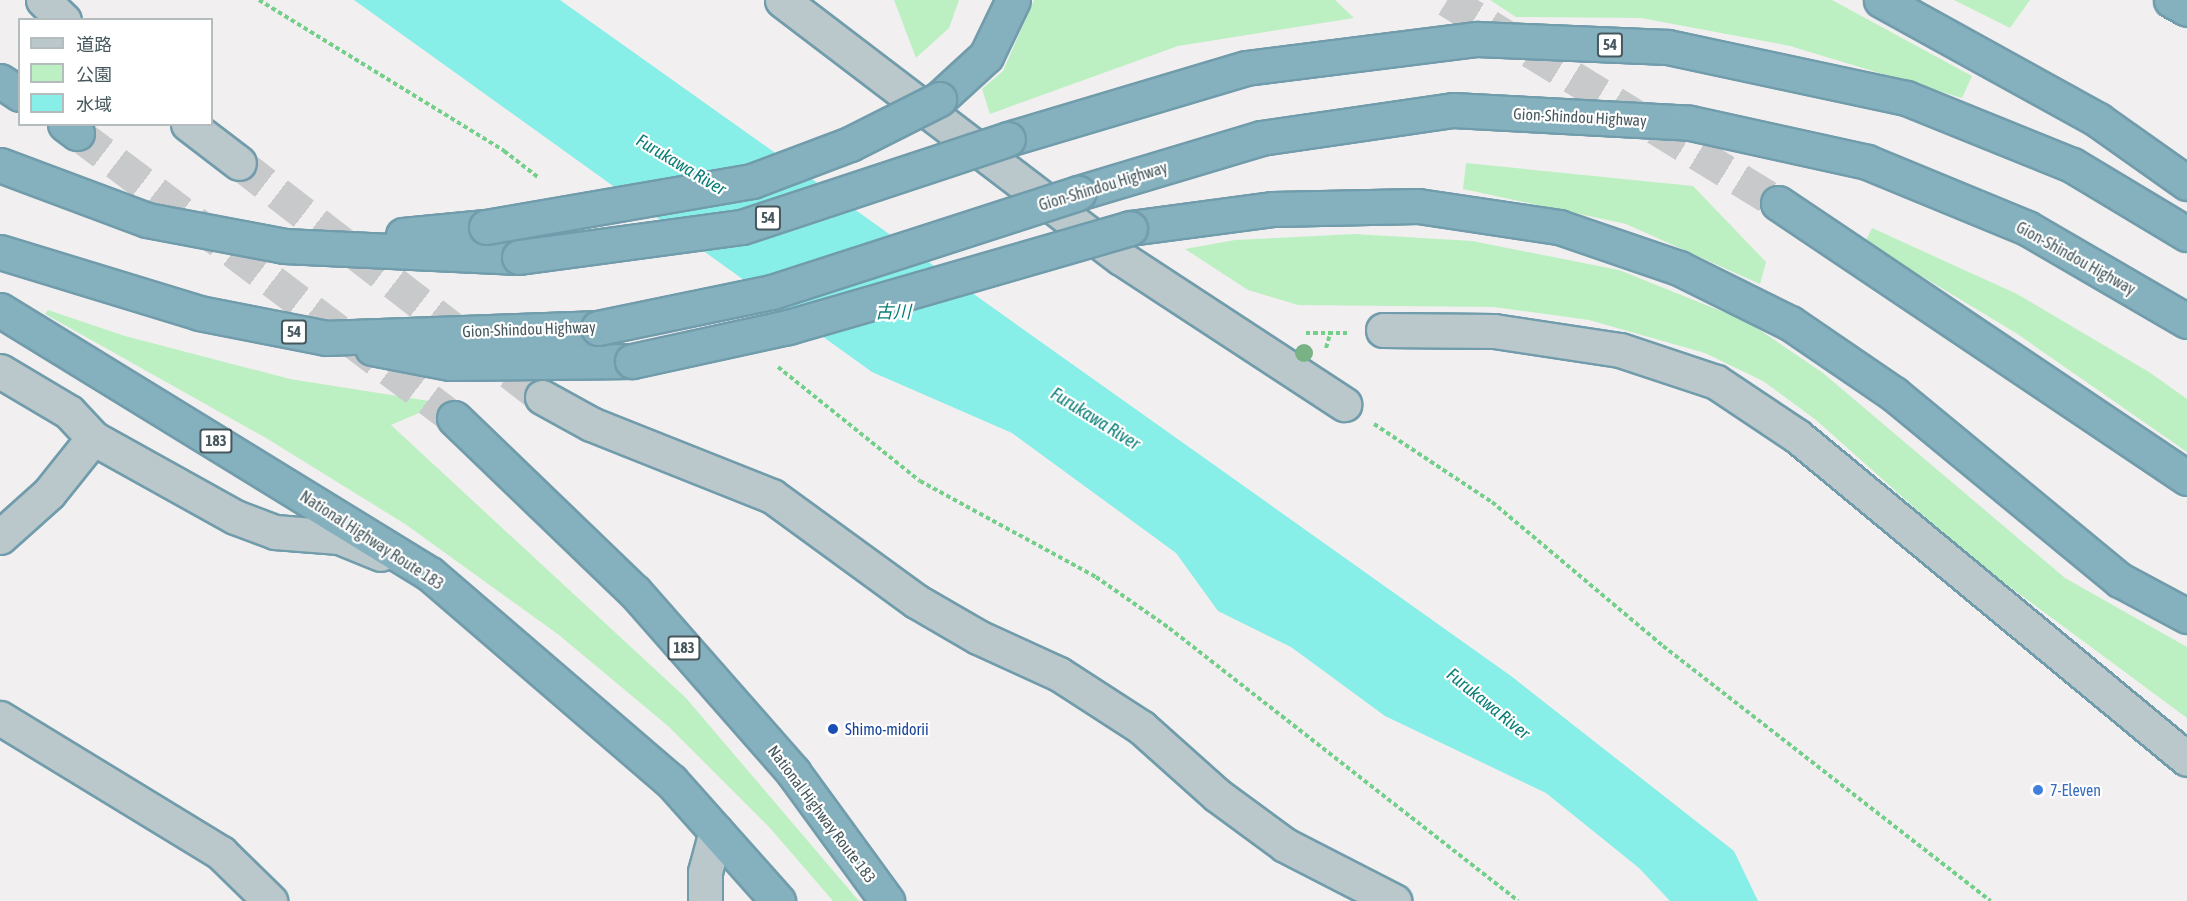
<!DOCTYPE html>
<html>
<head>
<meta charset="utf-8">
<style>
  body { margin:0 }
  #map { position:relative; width:2187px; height:901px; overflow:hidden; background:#f2eff0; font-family:"Asap Condensed","Noto Sans JP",sans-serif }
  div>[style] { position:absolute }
  .green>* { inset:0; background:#bcf0c2 }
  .water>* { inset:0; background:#88eee8 }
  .minor-tunnel>* { height:33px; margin-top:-16.5px; transform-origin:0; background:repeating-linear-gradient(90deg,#c7c9cb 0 33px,transparent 0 49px) }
  .highway-tunnel>* { height:33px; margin-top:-16.5px; transform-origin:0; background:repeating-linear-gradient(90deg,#c7c9cb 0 33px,transparent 0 49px) }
  .path>* { height:4px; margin-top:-2px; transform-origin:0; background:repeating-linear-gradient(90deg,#73cf89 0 4.5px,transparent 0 7.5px) }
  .roads { filter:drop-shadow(2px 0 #719cab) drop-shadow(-2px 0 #719cab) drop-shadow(0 2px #719cab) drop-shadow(0 -2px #719cab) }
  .minor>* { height:33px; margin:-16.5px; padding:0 16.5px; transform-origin:16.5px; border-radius:16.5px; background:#bac8cc }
  .highway>* { height:33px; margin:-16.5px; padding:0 16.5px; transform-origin:16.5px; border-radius:16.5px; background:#85b1bf }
  .bridges { filter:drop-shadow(2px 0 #719cab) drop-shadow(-2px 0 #719cab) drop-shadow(0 2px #719cab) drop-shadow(0 -2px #719cab) }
  .highway-bridge>* { height:33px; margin:-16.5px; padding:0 16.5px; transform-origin:16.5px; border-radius:16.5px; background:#85b1bf }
  .trees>* { width:18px; height:18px; margin:-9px; border-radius:50%; background:#78b285 }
  .dots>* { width:16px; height:16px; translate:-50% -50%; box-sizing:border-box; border:3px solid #fff; border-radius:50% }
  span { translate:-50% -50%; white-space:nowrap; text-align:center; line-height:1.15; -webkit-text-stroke:4.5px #fff; paint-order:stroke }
  .shield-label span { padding:2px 4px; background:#fff; border:2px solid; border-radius:4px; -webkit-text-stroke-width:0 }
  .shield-label { font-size:15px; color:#46585d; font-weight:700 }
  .street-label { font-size:16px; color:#46585d }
  .transit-label { font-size:16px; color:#164399 }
  .left { translate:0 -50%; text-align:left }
  .shop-label { font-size:16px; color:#366cbe }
  .water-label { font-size:18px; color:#0b7f78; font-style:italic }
  .legend { position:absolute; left:18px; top:18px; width:195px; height:108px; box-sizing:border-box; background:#fff; border:2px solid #b5bcbe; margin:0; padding:8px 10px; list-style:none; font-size:18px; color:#46585d }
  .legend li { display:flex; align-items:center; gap:12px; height:30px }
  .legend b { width:30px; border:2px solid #b5bcbe }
</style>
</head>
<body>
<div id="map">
  <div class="green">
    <div style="clip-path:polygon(894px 0,959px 0,949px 28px,916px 58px)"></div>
    <div style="clip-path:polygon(1034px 0,1335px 0,1354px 18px,1178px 46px,990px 114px,982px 89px,1003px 71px)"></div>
    <div style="clip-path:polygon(1490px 0,1832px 0,1972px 76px,1962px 98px,1790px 46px,1641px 18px,1516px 17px)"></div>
    <div style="clip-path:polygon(1954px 0,2030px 0,2010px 28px)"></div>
    <div style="clip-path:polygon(1466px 163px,1693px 186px,1766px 262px,1760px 284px,1626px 224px,1463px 189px)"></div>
    <div style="clip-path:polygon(1872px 228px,2017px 294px,2149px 372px,2187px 399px,2187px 452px,2016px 333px,1865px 242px)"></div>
    <div style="clip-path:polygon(1355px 234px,1472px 241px,1619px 270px,1748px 322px,1823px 373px,2065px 578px,2187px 647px,2187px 718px,1971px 558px,1816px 420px,1763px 381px,1705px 353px,1589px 320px,1494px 307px,1298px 305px,1248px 290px,1185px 249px,1235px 240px)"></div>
    <div style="clip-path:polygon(48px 310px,125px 336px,290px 379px,442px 403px,391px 425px,686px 698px,859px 901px,833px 901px,770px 828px,668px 726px,559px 635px,405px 524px,266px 438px,45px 314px)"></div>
  </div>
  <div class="water">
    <div style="clip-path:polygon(354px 0,560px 0,1511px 676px,1734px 851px,1758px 901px,1670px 901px,1639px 868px,1546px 793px,1385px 716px,1291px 647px,1218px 611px,1176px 553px,1012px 433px,872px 372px)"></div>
  </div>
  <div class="minor-tunnel">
    <div style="left:239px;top:163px;width:383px;rotate:37.7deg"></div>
  </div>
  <div class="highway-tunnel">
    <div style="left:1447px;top:0;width:388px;rotate:31.5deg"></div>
    <div style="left:77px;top:133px;width:473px;rotate:37.1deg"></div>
  </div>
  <div class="path">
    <div style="left:259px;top:0;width:288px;rotate:31.6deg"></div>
    <div style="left:504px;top:151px;width:44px;rotate:37.6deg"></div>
    <div style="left:1306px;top:333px;width:41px"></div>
    <div style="left:1326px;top:348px;width:15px;rotate:-74deg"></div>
    <div style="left:778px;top:367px;width:182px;rotate:38.8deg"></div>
    <div style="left:920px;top:481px;width:200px;rotate:28.6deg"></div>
    <div style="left:1096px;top:577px;width:89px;rotate:34.9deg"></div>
    <div style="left:1169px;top:628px;width:443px;rotate:38deg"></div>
    <div style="left:1374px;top:424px;width:141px;rotate:33.5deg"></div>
    <div style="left:1492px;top:502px;width:224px;rotate:40.1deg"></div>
    <div style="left:1663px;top:646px;width:415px;rotate:37.9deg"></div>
  </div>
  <div class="roads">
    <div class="minor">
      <div style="left:43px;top:0;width:29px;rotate:44deg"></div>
      <div style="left:782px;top:0;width:426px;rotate:37.3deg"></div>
      <div style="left:1121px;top:258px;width:267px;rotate:33.2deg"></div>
      <div style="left:188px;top:124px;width:64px;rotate:37.4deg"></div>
      <div style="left:1383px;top:330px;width:111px;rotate:0.5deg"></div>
      <div style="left:1494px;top:331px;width:127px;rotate:8.6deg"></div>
      <div style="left:1620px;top:350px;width:101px;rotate:18.4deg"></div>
      <div style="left:1716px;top:382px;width:97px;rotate:33.7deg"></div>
      <div style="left:1797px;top:436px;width:506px;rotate:39.63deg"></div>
      <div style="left:0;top:371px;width:80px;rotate:30.7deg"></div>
      <div style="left:69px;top:412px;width:35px;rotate:47deg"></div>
      <div style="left:93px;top:438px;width:162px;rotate:29.1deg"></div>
      <div style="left:235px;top:517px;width:43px;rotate:20.6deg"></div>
      <div style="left:275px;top:532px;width:64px;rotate:4.5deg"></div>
      <div style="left:339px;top:537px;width:45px;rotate:22deg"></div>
      <div style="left:542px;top:397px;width:56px;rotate:28.9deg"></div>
      <div style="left:591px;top:424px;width:195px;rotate:21.7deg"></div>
      <div style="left:772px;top:496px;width:178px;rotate:36.1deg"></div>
      <div style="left:916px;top:601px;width:72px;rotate:30.1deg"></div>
      <div style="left:978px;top:637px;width:89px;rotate:24.6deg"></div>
      <div style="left:1059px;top:674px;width:98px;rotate:32.9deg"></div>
      <div style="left:1141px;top:727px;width:102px;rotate:41.8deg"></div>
      <div style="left:1217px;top:795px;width:84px;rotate:36.3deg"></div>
      <div style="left:1285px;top:845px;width:123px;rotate:27.2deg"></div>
      <div style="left:0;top:537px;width:66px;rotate:-41.9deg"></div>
      <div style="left:49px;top:493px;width:70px;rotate:-51.3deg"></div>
      <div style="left:0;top:718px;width:259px;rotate:31.4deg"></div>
      <div style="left:221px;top:853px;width:69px;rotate:44.4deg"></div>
      <div style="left:705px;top:901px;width:29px;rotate:-90deg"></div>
      <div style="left:705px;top:872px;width:42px;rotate:-75deg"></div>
    </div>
    <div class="highway">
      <div style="left:1881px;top:0;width:248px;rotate:28.9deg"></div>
      <div style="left:2098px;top:120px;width:109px;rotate:35.3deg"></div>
      <div style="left:2171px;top:0;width:18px;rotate:29deg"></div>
      <div style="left:0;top:81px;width:24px;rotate:33deg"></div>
      <div style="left:939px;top:99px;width:64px;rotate:-42.5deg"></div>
      <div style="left:986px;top:56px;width:62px;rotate:-64.3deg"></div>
      <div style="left:65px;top:124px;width:15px;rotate:37deg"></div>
      <div style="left:1008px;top:139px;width:248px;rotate:-16.6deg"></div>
      <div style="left:1246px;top:68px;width:233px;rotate:-7.2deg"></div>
      <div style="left:1477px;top:39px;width:191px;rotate:2.4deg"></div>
      <div style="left:1668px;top:47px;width:243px;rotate:12.1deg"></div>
      <div style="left:1906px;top:98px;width:179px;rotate:22deg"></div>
      <div style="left:2072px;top:165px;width:134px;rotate:31deg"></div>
      <div style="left:0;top:165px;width:157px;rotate:20.5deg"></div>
      <div style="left:147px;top:220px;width:139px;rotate:10.7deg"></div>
      <div style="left:284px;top:246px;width:235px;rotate:2.7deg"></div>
      <div style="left:1078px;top:193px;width:191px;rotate:-16.7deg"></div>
      <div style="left:1261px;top:138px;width:194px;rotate:-8.3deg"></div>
      <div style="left:1453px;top:110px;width:237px;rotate:3.1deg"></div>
      <div style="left:1690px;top:123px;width:181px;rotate:12.4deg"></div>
      <div style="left:1867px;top:162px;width:173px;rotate:22.4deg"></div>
      <div style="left:2027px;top:228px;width:185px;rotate:30.2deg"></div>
      <div style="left:1778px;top:203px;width:493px;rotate:33.9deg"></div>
      <div style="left:1130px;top:228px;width:143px;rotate:-7.6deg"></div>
      <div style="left:1272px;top:209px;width:146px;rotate:-1.2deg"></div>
      <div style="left:1418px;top:206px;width:143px;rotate:8.5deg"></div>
      <div style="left:1559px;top:227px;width:127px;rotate:18.9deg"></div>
      <div style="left:1679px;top:268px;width:124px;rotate:26.4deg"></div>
      <div style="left:1790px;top:323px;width:126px;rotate:34.3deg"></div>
      <div style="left:1894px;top:394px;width:293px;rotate:39.5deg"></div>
      <div style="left:2120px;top:580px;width:76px;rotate:28.2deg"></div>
      <div style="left:403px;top:235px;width:83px;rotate:-5.5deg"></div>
      <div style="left:0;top:252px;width:208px;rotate:17deg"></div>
      <div style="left:199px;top:313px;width:130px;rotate:11.1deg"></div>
      <div style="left:327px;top:338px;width:271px;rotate:-2.1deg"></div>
      <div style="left:0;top:310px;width:505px;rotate:31.55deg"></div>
      <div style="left:430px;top:574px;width:318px;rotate:40.7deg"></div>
      <div style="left:671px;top:781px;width:161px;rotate:48.3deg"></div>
      <div style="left:372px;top:348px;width:79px;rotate:10.9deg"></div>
      <div style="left:450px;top:363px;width:182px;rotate:-0.6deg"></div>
      <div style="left:454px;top:418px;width:251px;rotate:43.9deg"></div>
      <div style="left:635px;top:592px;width:240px;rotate:48.7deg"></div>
      <div style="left:793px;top:772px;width:160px;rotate:53.9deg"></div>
    </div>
  </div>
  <div class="bridges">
    <div class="highway-bridge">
      <div style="left:486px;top:227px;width:270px;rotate:-9.8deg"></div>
      <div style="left:752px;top:181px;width:105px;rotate:-20.7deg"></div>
      <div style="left:850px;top:144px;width:100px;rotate:-26.8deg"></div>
      <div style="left:519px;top:257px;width:225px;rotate:-7.7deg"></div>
      <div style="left:742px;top:227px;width:280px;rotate:-18.3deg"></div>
      <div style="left:598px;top:328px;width:178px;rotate:-11.7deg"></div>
      <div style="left:772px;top:292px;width:322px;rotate:-17.9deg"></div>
      <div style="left:632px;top:361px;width:160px;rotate:-12.3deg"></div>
      <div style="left:788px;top:327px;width:356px;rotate:-16.1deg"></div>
    </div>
  </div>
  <div class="trees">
    <div style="left:1304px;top:353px"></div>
  </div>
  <div class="dots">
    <div style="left:833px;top:729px;background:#1a4fb4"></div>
    <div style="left:2038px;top:790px;background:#3f7fe0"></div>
  </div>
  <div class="shield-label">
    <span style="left:1610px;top:45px">54</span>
    <span style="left:768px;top:218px">54</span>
    <span style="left:294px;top:332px">54</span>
    <span style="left:216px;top:441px">183</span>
    <span style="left:684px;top:648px">183</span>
  </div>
  <div class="street-label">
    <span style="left:1580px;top:117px;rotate:3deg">Gion-Shindou Highway</span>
    <span style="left:1103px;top:186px;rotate:-17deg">Gion-Shindou Highway</span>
    <span style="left:2076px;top:258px;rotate:29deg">Gion-Shindou Highway</span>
    <span style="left:529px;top:329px;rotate:-2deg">Gion-Shindou Highway</span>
    <span style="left:372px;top:540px;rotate:33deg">National Highway Route 183</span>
    <span style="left:822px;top:814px;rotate:53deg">National Highway Route 183</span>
  </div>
  <div class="transit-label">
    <span class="left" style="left:845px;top:729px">Shimo-midorii</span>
  </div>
  <div class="shop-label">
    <span class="left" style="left:2050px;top:790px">7-Eleven</span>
  </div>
  <div class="water-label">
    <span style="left:681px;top:165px;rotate:31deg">Furukawa River</span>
    <span style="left:893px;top:312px">古川</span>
    <span style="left:1095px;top:419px;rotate:32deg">Furukawa River</span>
    <span style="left:1488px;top:704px;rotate:39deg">Furukawa River</span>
  </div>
  <ul class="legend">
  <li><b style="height:8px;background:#bac8cc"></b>道路</li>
  <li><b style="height:16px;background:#bcf0c2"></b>公園</li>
  <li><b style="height:16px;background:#88eee8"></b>水域</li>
  </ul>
</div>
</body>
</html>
